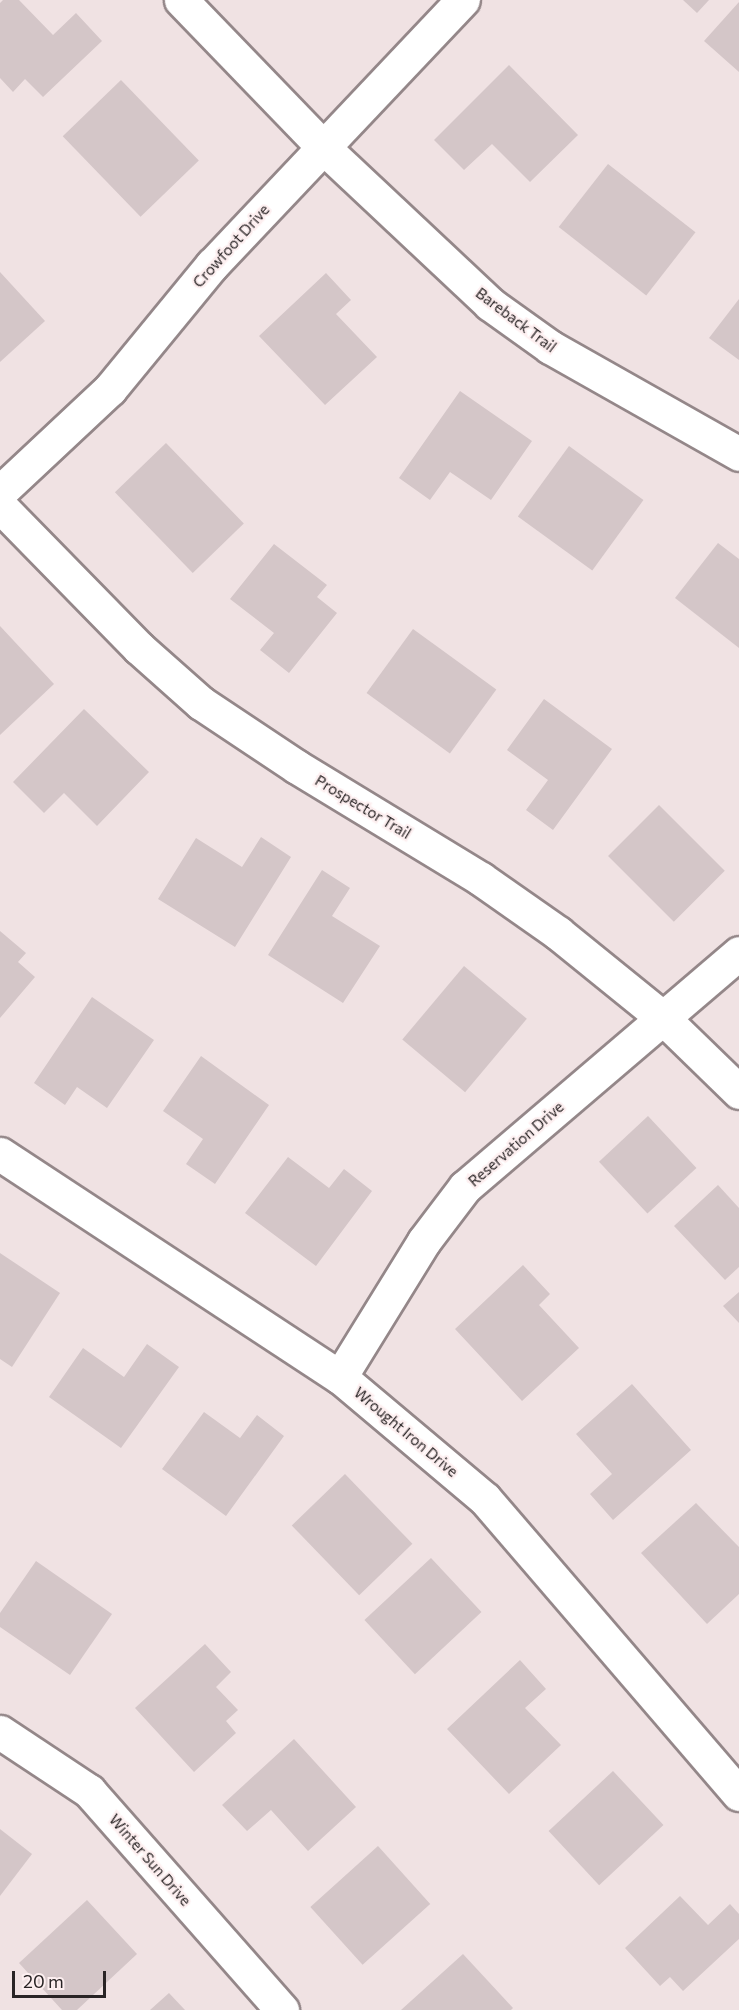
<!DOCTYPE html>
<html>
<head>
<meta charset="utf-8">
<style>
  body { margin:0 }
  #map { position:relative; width:739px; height:2010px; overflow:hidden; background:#f0e2e3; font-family:Commissioner,sans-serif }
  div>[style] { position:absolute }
  .building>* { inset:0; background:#d4c6c8; transform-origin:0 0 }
  .roads { filter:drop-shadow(2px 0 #948789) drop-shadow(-2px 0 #948789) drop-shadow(0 2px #948789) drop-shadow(0 -2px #948789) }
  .minor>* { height:33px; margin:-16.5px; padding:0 16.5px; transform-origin:16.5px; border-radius:16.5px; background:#fff }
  span { translate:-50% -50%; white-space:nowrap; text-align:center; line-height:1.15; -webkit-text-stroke:4.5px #fdeff0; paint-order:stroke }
  .street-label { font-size:15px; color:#292425 }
  .scale { position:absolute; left:12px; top:1971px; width:94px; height:27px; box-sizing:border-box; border:3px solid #292425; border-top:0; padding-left:8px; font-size:18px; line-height:21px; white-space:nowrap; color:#292425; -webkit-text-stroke:4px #fdeff0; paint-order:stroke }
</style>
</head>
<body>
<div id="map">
  <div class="building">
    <div style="clip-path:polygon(3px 0,19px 0,53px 35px,76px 13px,102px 41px,43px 97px,25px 79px,13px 92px,0 78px,0 3px)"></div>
    <div style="clip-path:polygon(683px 0,709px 0,697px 13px)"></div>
    <div style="clip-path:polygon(739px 2px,739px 72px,704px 41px)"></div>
    <div style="clip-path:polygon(509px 65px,578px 135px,530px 182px,492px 144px,464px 170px,434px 140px)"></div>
    <div style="left:121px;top:80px;width:112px;height:81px;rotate:46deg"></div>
    <div style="left:608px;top:164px;width:111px;height:80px;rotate:38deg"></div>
    <div style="clip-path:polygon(0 272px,45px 321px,0 362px)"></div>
    <div style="clip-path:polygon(326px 273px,351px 300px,336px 314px,377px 357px,325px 405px,259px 336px)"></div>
    <div style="clip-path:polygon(739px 299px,739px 360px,709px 338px)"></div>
    <div style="clip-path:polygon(460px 391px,532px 441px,491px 500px,450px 472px,430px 500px,399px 478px)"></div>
    <div style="left:166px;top:443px;width:112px;height:71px;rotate:46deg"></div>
    <div style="left:569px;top:446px;width:92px;height:87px;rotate:36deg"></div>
    <div style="clip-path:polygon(718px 543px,739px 559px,739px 648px,675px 598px)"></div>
    <div style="clip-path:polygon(274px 544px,327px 585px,317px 597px,337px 613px,289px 673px,260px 650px,274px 633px,230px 599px)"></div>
    <div style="clip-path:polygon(0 626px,54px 684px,0 735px)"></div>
    <div style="left:413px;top:629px;width:103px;height:79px;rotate:36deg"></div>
    <div style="clip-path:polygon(544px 699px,612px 749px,553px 830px,526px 810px,548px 780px,507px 750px)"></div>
    <div style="clip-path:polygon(84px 709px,149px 772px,97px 826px,64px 793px,44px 813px,13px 782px)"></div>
    <div style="left:659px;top:805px;width:93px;height:72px;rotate:45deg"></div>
    <div style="clip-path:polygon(261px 837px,291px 857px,235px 947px,158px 899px,196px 838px,242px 867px)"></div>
    <div style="clip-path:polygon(322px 870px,350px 888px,332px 916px,380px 946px,343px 1003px,268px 955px)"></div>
    <div style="clip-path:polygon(0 931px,26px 953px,18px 962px,35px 977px,0 1018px)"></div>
    <div style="left:464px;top:966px;width:82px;height:96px;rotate:40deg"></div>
    <div style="clip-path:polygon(92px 997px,154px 1040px,107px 1108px,77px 1087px,65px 1105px,34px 1083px)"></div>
    <div style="clip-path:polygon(201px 1056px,269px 1105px,215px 1184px,186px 1164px,203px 1139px,163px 1111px)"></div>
    <div style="left:648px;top:1116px;width:71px;height:67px;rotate:47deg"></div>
    <div style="clip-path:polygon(288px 1157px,329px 1188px,344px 1169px,372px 1191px,316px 1266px,245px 1213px)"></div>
    <div style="clip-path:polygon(718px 1185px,739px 1208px,739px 1267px,725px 1280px,674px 1226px)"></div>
    <div style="clip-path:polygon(0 1253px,60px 1293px,12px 1367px,0 1359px)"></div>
    <div style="clip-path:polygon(523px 1265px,550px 1294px,539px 1305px,579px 1348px,522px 1401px,455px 1329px)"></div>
    <div style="clip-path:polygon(739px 1292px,739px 1323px,723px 1306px)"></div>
    <div style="clip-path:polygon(147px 1344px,179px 1367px,121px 1448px,49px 1397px,83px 1348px,124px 1377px)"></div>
    <div style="clip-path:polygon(632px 1384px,691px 1450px,613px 1520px,590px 1494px,612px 1474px,576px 1434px)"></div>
    <div style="clip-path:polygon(204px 1412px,240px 1438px,257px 1415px,284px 1436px,226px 1516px,162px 1469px)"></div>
    <div style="left:345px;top:1474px;width:97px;height:74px;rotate:46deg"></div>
    <div style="clip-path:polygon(696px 1503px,739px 1547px,739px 1594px,707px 1624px,641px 1553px)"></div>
    <div style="left:431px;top:1558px;width:74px;height:91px;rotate:47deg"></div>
    <div style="clip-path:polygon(36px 1561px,112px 1614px,70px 1675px,0 1627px,0 1613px)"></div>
    <div style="clip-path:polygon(205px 1644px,231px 1672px,216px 1687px,238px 1710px,226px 1721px,236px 1733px,194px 1772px,135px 1708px)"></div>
    <div style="clip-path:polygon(520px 1660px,546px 1689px,525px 1708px,561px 1745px,509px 1794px,447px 1729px)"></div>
    <div style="clip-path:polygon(294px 1739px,356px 1807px,308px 1851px,271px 1810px,247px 1831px,222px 1805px)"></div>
    <div style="left:613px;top:1771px;width:74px;height:88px;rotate:47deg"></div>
    <div style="clip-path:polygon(0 1829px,32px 1854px,0 1896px)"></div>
    <div style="left:378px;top:1846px;width:78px;height:91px;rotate:48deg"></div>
    <div style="clip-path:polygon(680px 1896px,708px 1925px,730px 1904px,739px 1914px,739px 1939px,683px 1991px,670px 1977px,660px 1986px,625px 1948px)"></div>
    <div style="clip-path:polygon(87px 1900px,137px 1954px,77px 2010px,62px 2010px,19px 1963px)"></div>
    <div style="clip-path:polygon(463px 1954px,513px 2008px,511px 2010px,401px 2010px)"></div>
    <div style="clip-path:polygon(169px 1993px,185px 2010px,150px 2010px)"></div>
  </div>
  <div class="roads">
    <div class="minor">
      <div style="left:181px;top:0;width:204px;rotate:46deg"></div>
      <div style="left:323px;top:147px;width:229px;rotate:43.2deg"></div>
      <div style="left:490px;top:304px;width:74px;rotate:35.6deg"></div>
      <div style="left:550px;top:347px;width:217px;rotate:29.5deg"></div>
      <div style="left:0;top:492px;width:151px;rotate:-43.1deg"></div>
      <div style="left:110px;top:389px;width:161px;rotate:-50.6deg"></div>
      <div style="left:212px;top:265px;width:365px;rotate:-46.6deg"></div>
      <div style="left:0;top:506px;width:199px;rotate:45.6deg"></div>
      <div style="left:139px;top:648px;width:83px;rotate:41.6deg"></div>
      <div style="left:201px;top:703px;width:115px;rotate:33.7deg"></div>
      <div style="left:297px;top:767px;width:215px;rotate:31.3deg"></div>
      <div style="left:481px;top:879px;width:94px;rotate:35deg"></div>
      <div style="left:558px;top:933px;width:135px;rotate:39deg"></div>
      <div style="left:663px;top:1018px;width:106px;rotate:44.2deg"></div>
      <div style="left:0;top:1154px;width:407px;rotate:33.3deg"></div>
      <div style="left:340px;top:1377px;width:189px;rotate:40.1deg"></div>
      <div style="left:485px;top:1499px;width:389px;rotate:49.3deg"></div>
      <div style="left:340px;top:1377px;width:160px;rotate:-58.3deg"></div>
      <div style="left:424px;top:1241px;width:68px;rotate:-52.8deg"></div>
      <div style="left:465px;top:1187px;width:360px;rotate:-40.5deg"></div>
      <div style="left:0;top:1732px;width:107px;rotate:33.5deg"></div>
      <div style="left:89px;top:1791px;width:292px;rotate:48.6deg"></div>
    </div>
  </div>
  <div class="street-label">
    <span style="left:231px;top:246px;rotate:-48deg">Crowfoot Drive</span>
    <span style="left:516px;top:320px;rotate:37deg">Bareback Trail</span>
    <span style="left:363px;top:807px;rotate:31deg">Prospector Trail</span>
    <span style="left:516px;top:1144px;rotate:-41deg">Reservation Drive</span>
    <span style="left:406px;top:1432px;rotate:40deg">Wrought Iron Drive</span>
    <span style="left:150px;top:1860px;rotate:49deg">Winter Sun Drive</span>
  </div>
  <div class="scale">20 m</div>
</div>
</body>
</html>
